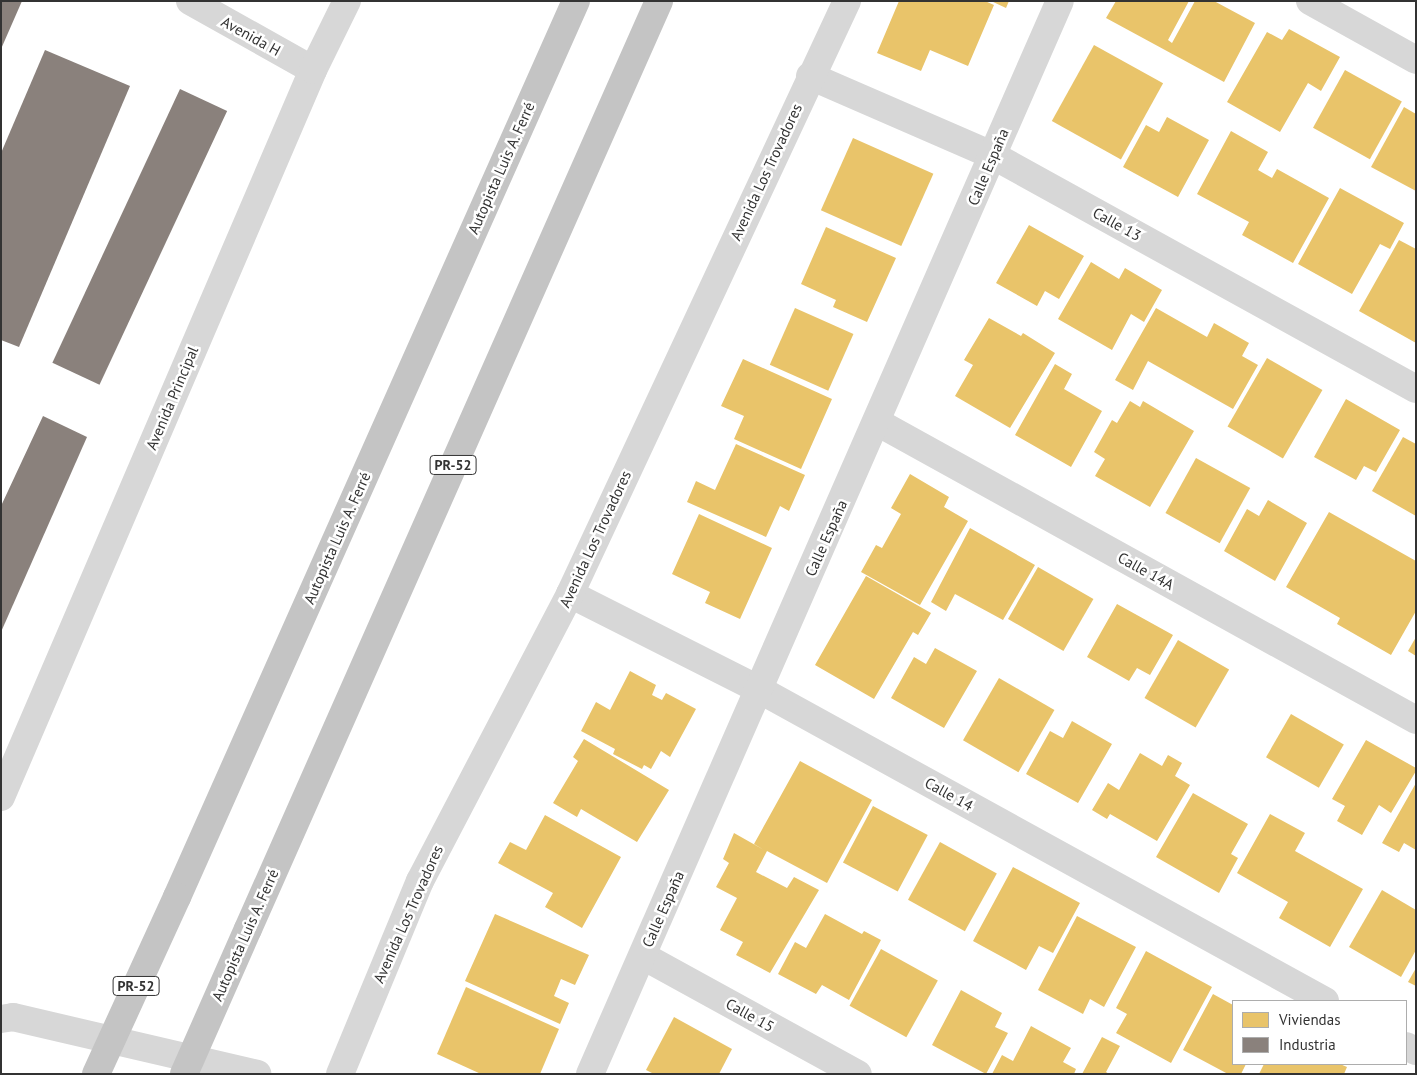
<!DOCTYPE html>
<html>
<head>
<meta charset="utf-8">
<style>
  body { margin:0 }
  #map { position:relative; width:1417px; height:1075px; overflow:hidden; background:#fff; font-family:"PT Sans",sans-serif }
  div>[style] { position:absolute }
  .homes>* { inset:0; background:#e9c46a; transform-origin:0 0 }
  .industry>* { inset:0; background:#8a817c; transform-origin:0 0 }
  .minor>* { height:28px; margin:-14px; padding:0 14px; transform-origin:14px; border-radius:14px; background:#d7d7d7 }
  .highway>* { height:28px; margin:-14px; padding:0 14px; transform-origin:14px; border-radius:14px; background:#c4c4c4 }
  .highway-bridge>* { height:28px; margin:-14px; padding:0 14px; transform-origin:14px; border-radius:14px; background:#c4c4c4 }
  span { translate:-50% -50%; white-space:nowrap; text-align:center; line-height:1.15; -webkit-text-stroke:5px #fff; paint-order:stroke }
  .shield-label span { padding:1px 4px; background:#fff; border:1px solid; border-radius:4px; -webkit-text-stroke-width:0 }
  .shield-label { font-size:14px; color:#333; font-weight:700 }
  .street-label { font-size:15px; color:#333 }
  .frame { position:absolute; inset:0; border:2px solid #333; pointer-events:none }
  .legend { position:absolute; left:1232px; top:1000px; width:175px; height:65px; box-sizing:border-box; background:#fff; border:1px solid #adadad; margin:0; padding:6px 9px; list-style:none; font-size:15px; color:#333 }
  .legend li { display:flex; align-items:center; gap:10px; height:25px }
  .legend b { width:25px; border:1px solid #adadad }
</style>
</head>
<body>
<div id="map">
  <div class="homes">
    <div style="clip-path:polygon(899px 1px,985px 1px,994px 5px,968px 66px,930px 50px,921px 71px,877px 53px)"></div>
    <div style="clip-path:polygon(991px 1px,1009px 1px,1006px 8px)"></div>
    <div style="clip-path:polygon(1116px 1px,1189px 1px,1168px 40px,1172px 43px,1195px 1px,1214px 1px,1255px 23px,1224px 82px,1106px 18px)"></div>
    <div style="clip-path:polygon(1289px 29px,1340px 57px,1321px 91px,1308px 83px,1280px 132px,1227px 102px,1267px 32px,1282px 40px)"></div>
    <div style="left:1094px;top:45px;width:79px;height:87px;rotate:29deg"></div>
    <div style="left:1345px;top:70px;width:65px;height:66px;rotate:29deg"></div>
    <div style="clip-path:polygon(1404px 107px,1416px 114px,1416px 191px,1371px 167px)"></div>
    <div style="clip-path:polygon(1167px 117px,1209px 140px,1178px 197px,1123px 167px,1146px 125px,1159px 132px)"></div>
    <div style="clip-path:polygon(1231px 131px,1268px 152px,1258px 170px,1272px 178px,1277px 169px,1329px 198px,1293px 263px,1242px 235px,1249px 222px,1197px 194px)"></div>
    <div style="left:853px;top:138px;width:88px;height:79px;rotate:24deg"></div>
    <div style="clip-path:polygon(1340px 188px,1404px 223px,1390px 249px,1380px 244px,1352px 294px,1298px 264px)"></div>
    <div style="clip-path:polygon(1029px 225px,1084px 256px,1059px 299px,1045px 291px,1037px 306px,996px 283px)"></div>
    <div style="clip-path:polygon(826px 227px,896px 258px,867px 322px,833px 307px,836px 300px,801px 284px)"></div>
    <div style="clip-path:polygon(1399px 240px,1416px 249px,1416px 343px,1359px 311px)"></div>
    <div style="clip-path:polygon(1091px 262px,1119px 279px,1125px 268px,1162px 290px,1144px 322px,1131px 314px,1112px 350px,1058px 319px)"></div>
    <div style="left:795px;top:308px;width:64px;height:62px;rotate:24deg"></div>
    <div style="clip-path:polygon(1156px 308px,1207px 337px,1214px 323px,1249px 343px,1242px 356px,1258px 365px,1233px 409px,1148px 361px,1133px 390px,1115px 380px)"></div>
    <div style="clip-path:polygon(989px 318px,1021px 336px,1023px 333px,1055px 353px,1010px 428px,955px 396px,973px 365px,964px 360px)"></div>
    <div style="left:1267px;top:358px;width:64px;height:79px;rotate:30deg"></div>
    <div style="clip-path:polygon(743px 359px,832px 399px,801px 469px,734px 439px,744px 416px,721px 406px)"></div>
    <div style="clip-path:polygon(1055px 364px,1072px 374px,1064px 389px,1102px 411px,1071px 467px,1015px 435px)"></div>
    <div style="clip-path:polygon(1346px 399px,1400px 430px,1376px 472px,1364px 466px,1356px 480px,1314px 457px)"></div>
    <div style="clip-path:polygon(1130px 401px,1140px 407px,1143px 401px,1194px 431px,1150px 507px,1095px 476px,1105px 459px,1094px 452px,1112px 420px,1117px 423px)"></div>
    <div style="clip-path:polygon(1403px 437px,1416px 444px,1416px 516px,1372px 491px)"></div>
    <div style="clip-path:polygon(736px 444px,805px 475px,789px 511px,780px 506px,766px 537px,687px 502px,696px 481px,715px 490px)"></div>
    <div style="left:1196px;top:458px;width:62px;height:63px;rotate:29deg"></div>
    <div style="clip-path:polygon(910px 474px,949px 497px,944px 507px,968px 521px,920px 605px,861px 572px,876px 545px,882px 548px,901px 514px,891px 508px)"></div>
    <div style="clip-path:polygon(1268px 500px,1307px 523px,1275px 581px,1224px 551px,1247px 509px,1259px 516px)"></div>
    <div style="clip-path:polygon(1329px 512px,1416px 561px,1416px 611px,1391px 655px,1337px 624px,1340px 618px,1286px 587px)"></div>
    <div style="clip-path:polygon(699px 514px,772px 548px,740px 619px,705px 603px,710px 592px,672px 574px)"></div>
    <div style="clip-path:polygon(970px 528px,1035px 565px,1003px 620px,955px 594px,946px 611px,931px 602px)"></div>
    <div style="left:1038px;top:567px;width:64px;height:60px;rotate:30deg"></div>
    <div style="clip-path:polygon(866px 576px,931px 613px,918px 635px,913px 632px,874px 699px,815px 665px)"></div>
    <div style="clip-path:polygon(1117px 604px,1173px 635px,1150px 675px,1137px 668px,1129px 681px,1087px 657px)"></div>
    <div style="clip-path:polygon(1416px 637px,1416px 656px,1408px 651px)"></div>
    <div style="left:1178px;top:640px;width:59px;height:67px;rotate:30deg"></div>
    <div style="clip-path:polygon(935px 648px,977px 671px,944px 728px,891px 698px,914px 657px,926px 664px)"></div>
    <div style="clip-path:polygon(630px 671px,656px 685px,652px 695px,662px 700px,666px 693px,696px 709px,670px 757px,661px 751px,651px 769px,644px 765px,642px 769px,613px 754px,615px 749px,581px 731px,596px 702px,610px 710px)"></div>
    <div style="left:999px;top:678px;width:64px;height:72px;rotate:30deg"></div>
    <div style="left:1291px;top:714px;width:61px;height:50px;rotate:30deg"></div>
    <div style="clip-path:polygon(1072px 721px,1112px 744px,1078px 803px,1026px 774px,1050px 731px,1063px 738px)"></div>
    <div style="clip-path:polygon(584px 739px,669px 790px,637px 842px,581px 809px,577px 817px,553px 803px,578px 761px,573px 757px)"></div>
    <div style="clip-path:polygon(1366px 740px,1416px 768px,1416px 771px,1391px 813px,1379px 805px,1362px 835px,1337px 821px,1345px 806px,1332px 799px)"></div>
    <div style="clip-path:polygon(1140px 753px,1162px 766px,1168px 755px,1182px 763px,1175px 776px,1190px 785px,1157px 841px,1110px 814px,1107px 819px,1092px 810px,1108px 783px,1119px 790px)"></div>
    <div style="clip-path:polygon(800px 761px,872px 800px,827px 883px,767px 851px,756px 872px,787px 888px,794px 877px,819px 890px,770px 973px,736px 955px,743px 942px,720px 930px,737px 898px,716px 887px,729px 863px,723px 859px,734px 833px,764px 850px,754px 844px)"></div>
    <div style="clip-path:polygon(1416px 783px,1416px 850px,1404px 843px,1399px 852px,1382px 843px)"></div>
    <div style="clip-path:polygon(1193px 793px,1248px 824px,1231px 854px,1238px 858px,1219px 893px,1156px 857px)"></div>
    <div style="left:873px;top:806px;width:62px;height:64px;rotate:28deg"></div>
    <div style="clip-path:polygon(1270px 814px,1305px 833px,1295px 851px,1363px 889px,1330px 947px,1279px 918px,1288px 902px,1237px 873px)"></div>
    <div style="clip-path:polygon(545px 815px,621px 857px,582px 928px,545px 907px,553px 893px,498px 863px,510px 842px,526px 850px)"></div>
    <div style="left:940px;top:842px;width:65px;height:66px;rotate:29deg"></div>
    <div style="clip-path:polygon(1013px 867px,1080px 903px,1053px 953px,1039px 946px,1026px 970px,973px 941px)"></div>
    <div style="clip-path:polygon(1382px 890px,1416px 910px,1416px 950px,1401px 977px,1349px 947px)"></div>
    <div style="clip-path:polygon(495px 914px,589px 955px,575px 985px,561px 979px,554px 996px,569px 1003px,560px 1024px,465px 981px)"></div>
    <div style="clip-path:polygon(825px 914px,862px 934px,864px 931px,881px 940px,849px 1000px,822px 985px,816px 994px,778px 974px,795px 942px,806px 948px)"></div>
    <div style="clip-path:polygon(1077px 916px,1136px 947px,1104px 1007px,1090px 999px,1083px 1014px,1038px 990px)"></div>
    <div style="left:881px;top:949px;width:65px;height:65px;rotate:29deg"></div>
    <div style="clip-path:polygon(1146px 951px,1212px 987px,1171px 1063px,1116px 1033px,1127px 1014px,1116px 1008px)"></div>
    <div style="clip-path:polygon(1416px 968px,1416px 986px,1408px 982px)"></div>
    <div style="clip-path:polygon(466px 987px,559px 1029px,540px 1074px,481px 1074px,437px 1054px)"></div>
    <div style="clip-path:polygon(961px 990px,1002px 1013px,995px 1027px,1008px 1033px,986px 1074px,932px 1045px)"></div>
    <div style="clip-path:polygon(1213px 994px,1233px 1005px,1233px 1064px,1246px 1064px,1241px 1074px,1228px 1074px,1183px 1050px)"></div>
    <div style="clip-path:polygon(674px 1017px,732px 1049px,719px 1074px,654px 1074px,646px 1070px)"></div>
    <div style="clip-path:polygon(1031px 1026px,1071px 1048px,1063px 1062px,1076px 1069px,1074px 1074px,992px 1074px,1002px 1055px,1013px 1061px)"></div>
    <div style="clip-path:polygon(1102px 1037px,1120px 1046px,1106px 1072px,1109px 1074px,1082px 1074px)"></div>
    <div style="clip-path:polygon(1264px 1064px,1340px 1064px,1347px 1067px,1344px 1074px,1259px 1074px)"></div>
  </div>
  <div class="industry">
    <div style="clip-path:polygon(1px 1px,22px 1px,1px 49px)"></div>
    <div style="clip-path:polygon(45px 50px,130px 86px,19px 347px,1px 340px,1px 153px)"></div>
    <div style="left:180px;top:89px;width:52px;height:302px;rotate:25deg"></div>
    <div style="clip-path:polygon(43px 416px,87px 437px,1px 632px,1px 506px)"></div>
  </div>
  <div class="minor">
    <div style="left:190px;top:1px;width:141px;rotate:29.3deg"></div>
    <div style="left:1310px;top:1px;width:121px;rotate:29.1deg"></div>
    <div style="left:810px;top:76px;width:198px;rotate:23.5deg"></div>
    <div style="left:992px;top:155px;width:484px;rotate:28.9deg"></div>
    <div style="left:877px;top:422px;width:616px;rotate:28.94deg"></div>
    <div style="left:570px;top:594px;width:213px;rotate:26.8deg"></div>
    <div style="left:760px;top:690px;width:645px;rotate:28.83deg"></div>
    <div style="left:1px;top:797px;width:791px;rotate:-66.77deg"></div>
    <div style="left:313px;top:70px;width:77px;rotate:-63.8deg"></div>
    <div style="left:643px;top:956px;width:245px;rotate:28.8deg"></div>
    <div style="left:1px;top:1019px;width:12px;rotate:-9deg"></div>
    <div style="left:13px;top:1017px;width:251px;rotate:13.1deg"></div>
    <div style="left:1406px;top:1046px;width:11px;rotate:27deg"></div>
    <div style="left:340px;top:1074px;width:209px;rotate:-67.5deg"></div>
    <div style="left:420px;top:881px;width:324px;rotate:-62.4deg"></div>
    <div style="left:570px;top:594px;width:655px;rotate:-64.96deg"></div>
    <div style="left:590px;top:1074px;width:1171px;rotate:-66.35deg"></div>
  </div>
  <div class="highway">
    <div style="left:177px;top:897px;width:981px;rotate:-66deg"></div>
    <div style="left:248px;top:929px;width:1015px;rotate:-66.11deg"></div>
  </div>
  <div class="highway-bridge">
    <div style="left:96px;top:1074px;width:195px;rotate:-65.4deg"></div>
    <div style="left:184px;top:1074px;width:158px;rotate:-66.2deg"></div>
  </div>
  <div class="shield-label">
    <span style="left:453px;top:465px">PR-52</span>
    <span style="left:136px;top:986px">PR-52</span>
  </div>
  <div class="street-label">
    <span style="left:251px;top:36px;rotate:29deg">Avenida H</span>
    <span style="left:988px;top:167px;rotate:-67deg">Calle España</span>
    <span style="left:501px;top:168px;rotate:-66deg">Autopista Luis A. Ferré</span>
    <span style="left:766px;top:172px;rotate:-65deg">Avenida Los Trovadores</span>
    <span style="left:1117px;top:224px;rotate:29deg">Calle 13</span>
    <span style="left:172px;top:398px;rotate:-67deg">Avenida Principal</span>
    <span style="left:337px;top:538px;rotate:-66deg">Autopista Luis A. Ferré</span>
    <span style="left:826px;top:538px;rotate:-66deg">Calle España</span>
    <span style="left:595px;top:539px;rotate:-65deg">Avenida Los Trovadores</span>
    <span style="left:1146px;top:571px;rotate:29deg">Calle 14A</span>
    <span style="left:949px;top:794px;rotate:29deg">Calle 14</span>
    <span style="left:663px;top:909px;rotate:-66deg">Calle España</span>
    <span style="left:408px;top:914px;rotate:-66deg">Avenida Los Trovadores</span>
    <span style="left:245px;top:935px;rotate:-66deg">Autopista Luis A. Ferré</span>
    <span style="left:750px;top:1015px;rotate:29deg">Calle 15</span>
  </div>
  <div class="frame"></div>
  <ul class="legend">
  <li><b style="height:14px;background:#e9c46a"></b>Viviendas</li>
  <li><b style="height:14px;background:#8a817c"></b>Industria</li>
  </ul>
</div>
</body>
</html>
